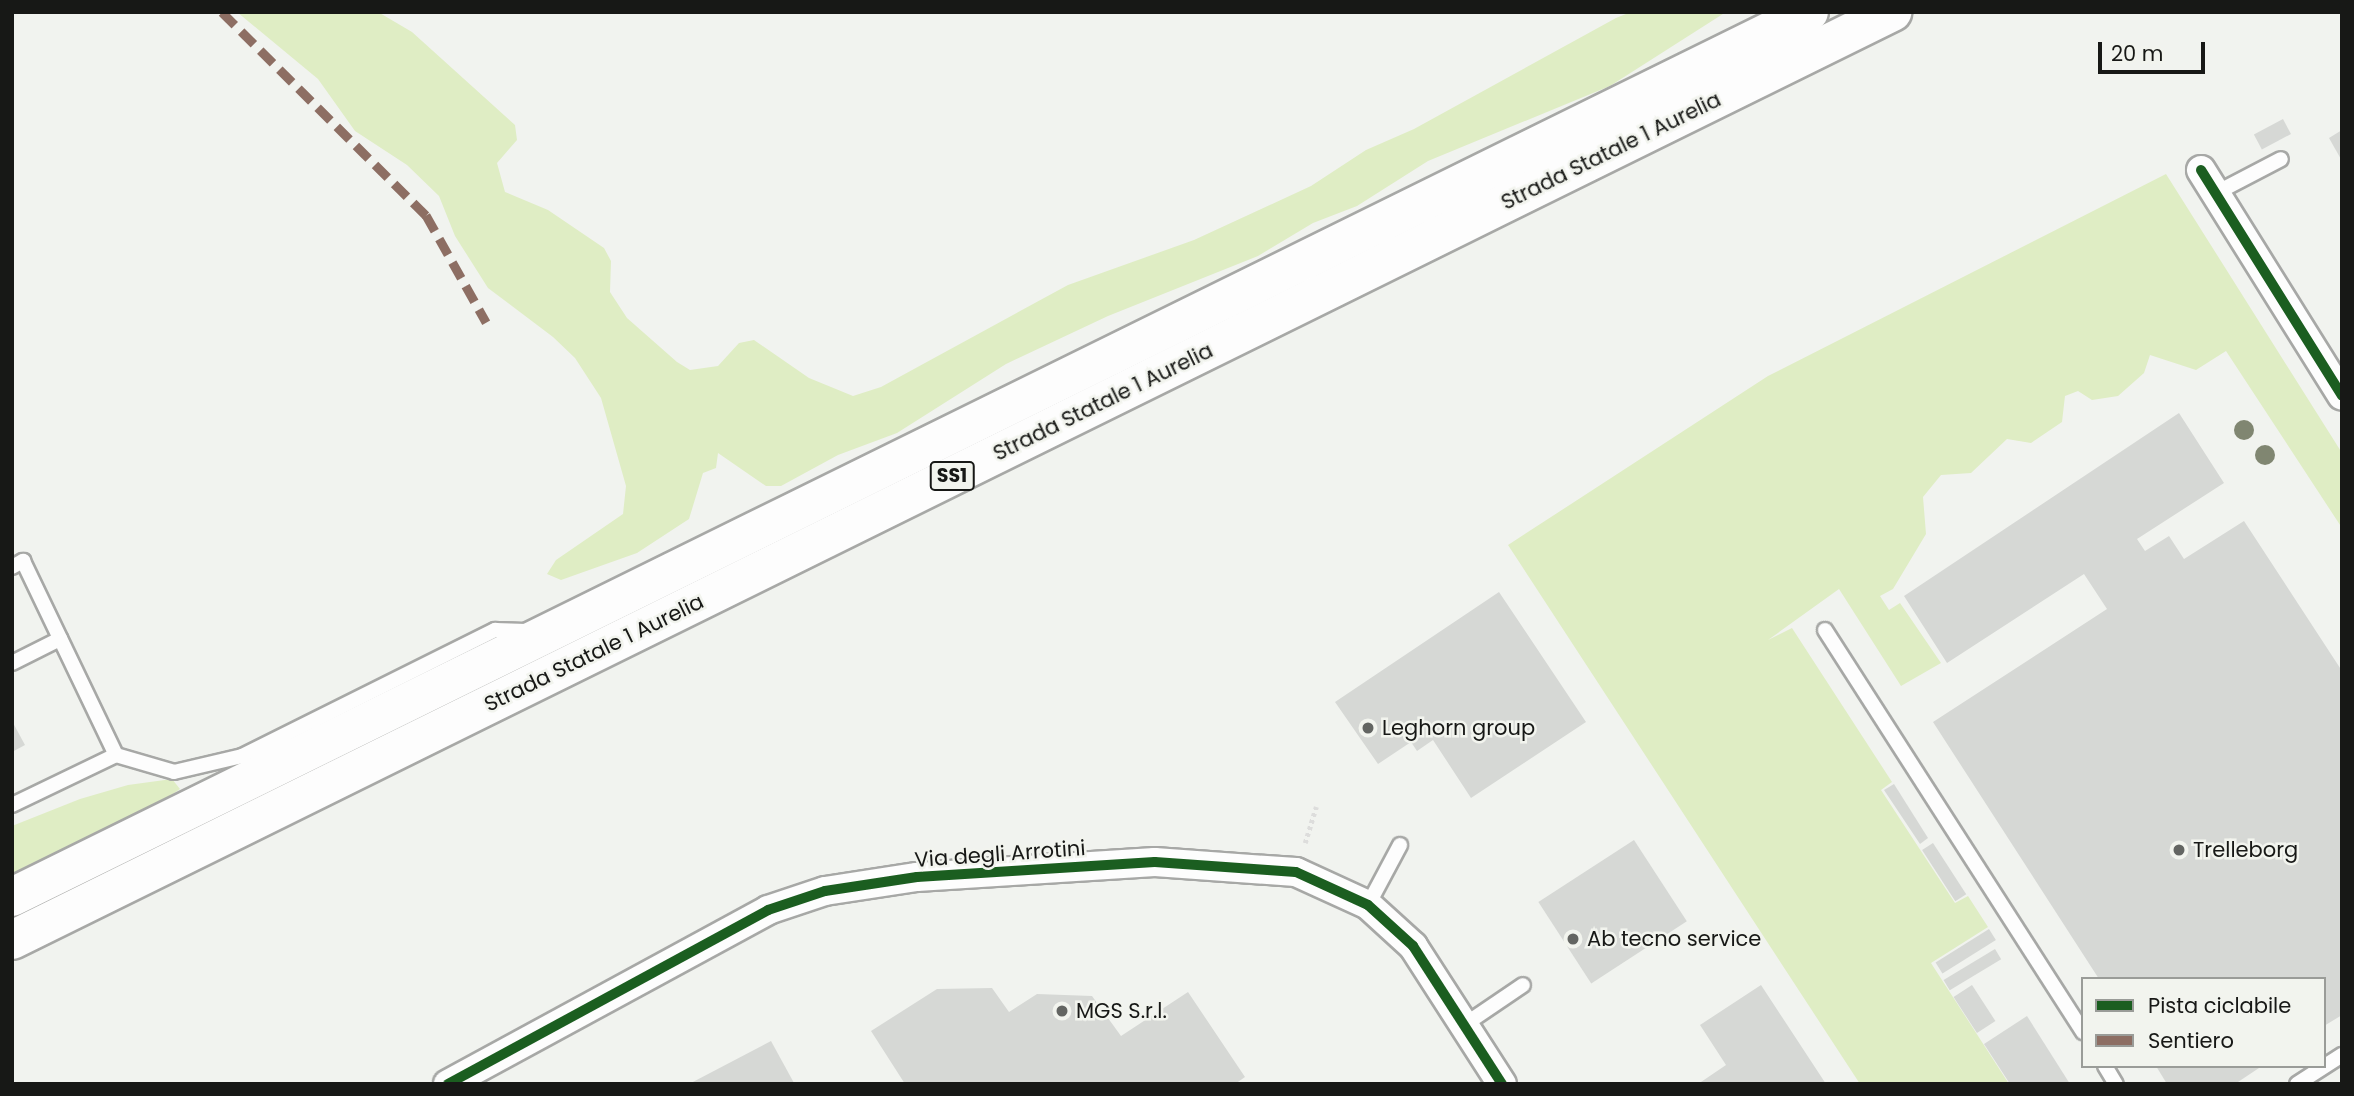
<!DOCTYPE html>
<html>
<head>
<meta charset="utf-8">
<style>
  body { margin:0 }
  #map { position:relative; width:2354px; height:1096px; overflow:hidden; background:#f1f3ef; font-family:Poppins,sans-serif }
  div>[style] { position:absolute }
  .green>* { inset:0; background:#dfedc4 }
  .building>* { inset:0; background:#d6d8d5; transform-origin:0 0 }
  .path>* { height:4.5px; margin-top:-2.25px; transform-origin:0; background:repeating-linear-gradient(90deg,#dddddc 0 3.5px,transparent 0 7px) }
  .roads { filter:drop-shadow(2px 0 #a7a8a6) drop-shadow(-2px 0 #a7a8a6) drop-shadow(0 2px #a7a8a6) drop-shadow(0 -2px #a7a8a6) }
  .service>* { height:14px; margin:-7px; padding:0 7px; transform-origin:7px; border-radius:7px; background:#fdfdfd }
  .minor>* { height:28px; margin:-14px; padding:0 14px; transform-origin:14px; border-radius:14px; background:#fdfdfd }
  .trunk>* { height:38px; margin:-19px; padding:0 19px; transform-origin:19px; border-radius:19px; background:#fdfdfd }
  .quiet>* { height:9px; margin-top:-4.5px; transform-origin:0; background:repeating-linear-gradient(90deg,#8d6e63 0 18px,transparent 0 27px) }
  .cycleway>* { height:10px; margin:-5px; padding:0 5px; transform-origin:5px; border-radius:5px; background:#1b5e20 }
  .trees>* { width:20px; height:20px; margin:-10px; border-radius:50%; background:#808671 }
  .dots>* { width:19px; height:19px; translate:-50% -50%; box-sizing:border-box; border:4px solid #f2f4ee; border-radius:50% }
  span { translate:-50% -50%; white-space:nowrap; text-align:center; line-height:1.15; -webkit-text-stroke:5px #f2f4ee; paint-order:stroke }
  .shield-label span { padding:2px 5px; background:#f2f4ee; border:2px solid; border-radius:5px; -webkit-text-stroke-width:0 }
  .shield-label { font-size:19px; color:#171816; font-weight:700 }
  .street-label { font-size:21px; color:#171816 }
  .poi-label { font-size:21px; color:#171816 }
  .left { translate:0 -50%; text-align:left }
  .frame { position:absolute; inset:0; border:14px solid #171816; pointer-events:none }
  .legend { position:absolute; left:2081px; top:977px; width:245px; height:91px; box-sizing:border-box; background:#f2f4ee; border:2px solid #9a9c98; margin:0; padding:9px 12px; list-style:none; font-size:21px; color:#171816 }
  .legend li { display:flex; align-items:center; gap:14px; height:35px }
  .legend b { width:35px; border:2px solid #9a9c98 }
  .scale { position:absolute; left:2098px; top:42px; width:107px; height:32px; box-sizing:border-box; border:4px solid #171816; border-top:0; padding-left:9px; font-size:21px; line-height:24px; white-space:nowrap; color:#171816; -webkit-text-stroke:5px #f2f4ee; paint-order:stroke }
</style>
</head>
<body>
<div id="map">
  <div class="green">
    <div style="clip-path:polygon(237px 12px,378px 12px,412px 32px,515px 125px,517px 140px,497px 163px,505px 192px,548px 210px,604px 248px,611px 261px,610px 292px,627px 318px,677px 362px,690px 370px,718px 366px,739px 343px,754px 340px,809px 378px,853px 396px,881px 387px,1068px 285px,1194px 240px,1311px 186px,1366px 150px,1414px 129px,1616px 18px,1631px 12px,1726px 12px,1610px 86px,1428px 161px,1357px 206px,1313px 223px,1258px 256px,1108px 316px,1006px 364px,897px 433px,838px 455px,781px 486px,766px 486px,718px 453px,716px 468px,703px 473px,689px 519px,637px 553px,561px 580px,547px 574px,556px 560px,623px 514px,626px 486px,601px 398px,575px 358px,553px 337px,488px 288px,455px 236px,439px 196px,407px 165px,355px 131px,318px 79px)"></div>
    <div style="clip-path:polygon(2166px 174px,2342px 453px,2342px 528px,2226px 351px,2196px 370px,2150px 355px,2144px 373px,2118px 396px,2092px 400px,2078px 391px,2065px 396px,2062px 422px,2031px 443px,2007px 439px,1971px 473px,1941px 475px,1923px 497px,1926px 534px,1893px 589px,1880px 596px,1889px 610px,1900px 603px,1941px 663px,1901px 686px,1839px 589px,1768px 640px,1792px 628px,1892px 782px,1881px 790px,1955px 903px,1968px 896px,1988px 927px,1931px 963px,2009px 1084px,1860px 1084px,1508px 545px,1768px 376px)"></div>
    <div style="clip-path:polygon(172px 779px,180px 789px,167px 798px,12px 874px,12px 826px,80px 799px,128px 785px)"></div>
  </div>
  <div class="building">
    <div style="left:2283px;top:119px;width:17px;height:33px;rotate:62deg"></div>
    <div style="clip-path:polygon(2342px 130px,2342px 161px,2329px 138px)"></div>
    <div style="clip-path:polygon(2179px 413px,2224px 483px,2137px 539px,2145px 551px,2169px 536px,2184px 559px,2244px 521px,2342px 671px,2342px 1015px,2324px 1026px,2324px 979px,2099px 979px,1933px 722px,2107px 609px,2084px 574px,1947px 663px,1904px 596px)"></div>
    <div style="clip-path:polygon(1499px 592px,1586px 722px,1471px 798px,1433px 740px,1417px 751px,1411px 742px,1378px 764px,1335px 702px)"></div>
    <div style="clip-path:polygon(12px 721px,25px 745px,12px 752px)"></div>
    <div style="clip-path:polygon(1894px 784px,1928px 838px,1920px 844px,1884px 790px)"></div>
    <div style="left:1634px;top:840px;width:97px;height:114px;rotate:57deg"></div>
    <div style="left:1933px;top:843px;width:61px;height:13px;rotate:57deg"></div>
    <div style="left:1989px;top:929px;width:13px;height:63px;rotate:58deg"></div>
    <div style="left:1995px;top:949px;width:12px;height:60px;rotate:59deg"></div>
    <div style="clip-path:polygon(1761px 985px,1826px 1084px,1698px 1084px,1726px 1065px,1700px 1025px)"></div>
    <div style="left:1972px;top:985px;width:43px;height:22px;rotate:57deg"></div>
    <div style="clip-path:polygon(992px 988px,1009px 1012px,1037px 994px,1092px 996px,1121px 1036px,1188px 992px,1245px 1077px,1235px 1084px,905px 1084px,871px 1031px,937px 989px)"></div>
    <div style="clip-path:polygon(2027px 1016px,2070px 1084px,2010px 1084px,1984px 1044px)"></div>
    <div style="clip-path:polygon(771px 1041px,794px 1083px,689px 1084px)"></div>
    <div style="clip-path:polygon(2156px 1066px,2262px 1066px,2235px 1084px,2167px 1084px)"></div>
  </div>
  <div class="path">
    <div style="left:1305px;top:843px;width:38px;rotate:-73deg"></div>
  </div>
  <div class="roads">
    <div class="service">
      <div style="left:2216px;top:193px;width:73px;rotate:-27.6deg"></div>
      <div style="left:12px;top:567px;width:13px;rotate:-29deg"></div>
      <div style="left:23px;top:561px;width:215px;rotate:64.4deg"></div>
      <div style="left:1825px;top:630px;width:478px;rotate:57.3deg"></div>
      <div style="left:12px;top:663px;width:54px;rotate:-26.6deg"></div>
      <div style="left:12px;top:805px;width:115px;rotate:-25.7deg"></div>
      <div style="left:116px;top:755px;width:60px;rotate:16.3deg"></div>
      <div style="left:174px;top:772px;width:70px;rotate:-13.2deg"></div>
      <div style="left:242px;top:756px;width:283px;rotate:-26.5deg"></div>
      <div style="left:495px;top:630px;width:31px;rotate:2deg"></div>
      <div style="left:1368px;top:905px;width:68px;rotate:-61.9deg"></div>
      <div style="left:1464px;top:1025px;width:71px;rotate:-34.1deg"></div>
      <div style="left:2105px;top:1066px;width:21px;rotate:59deg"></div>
      <div style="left:2297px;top:1084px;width:54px;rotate:-32.8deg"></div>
    </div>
    <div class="minor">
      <div style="left:2201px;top:170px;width:266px;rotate:58deg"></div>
      <div style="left:448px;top:1084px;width:364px;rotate:-28.5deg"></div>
      <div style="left:768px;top:910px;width:60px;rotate:-18.4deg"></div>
      <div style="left:825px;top:891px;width:93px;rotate:-8.7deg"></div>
      <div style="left:917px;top:877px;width:238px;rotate:-3.6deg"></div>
      <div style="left:1155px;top:862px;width:141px;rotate:4.1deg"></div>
      <div style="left:1296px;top:872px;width:79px;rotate:24.6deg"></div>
      <div style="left:1368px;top:905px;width:61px;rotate:42.3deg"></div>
      <div style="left:1413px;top:946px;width:164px;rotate:57.2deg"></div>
    </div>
    <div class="trunk">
      <div style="left:12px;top:897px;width:2003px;rotate:-26.22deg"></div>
      <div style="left:12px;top:940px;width:2097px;rotate:-26.27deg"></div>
    </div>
  </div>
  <div class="quiet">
    <div style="left:222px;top:12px;width:288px;rotate:44.9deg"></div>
    <div style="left:426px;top:215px;width:123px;rotate:60.7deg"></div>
  </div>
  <div class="cycleway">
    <div style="left:2201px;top:170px;width:266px;rotate:58deg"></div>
    <div style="left:448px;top:1084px;width:364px;rotate:-28.5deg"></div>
    <div style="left:768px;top:910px;width:60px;rotate:-18.4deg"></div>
    <div style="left:825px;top:891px;width:93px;rotate:-8.7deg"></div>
    <div style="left:917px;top:877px;width:238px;rotate:-3.6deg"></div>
    <div style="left:1155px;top:862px;width:141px;rotate:4.1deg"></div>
    <div style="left:1296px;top:872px;width:79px;rotate:24.6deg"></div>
    <div style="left:1368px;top:905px;width:61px;rotate:42.3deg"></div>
    <div style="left:1413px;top:946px;width:164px;rotate:57.2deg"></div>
  </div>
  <div class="trees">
    <div style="left:2244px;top:430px"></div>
    <div style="left:2265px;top:455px"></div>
  </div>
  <div class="dots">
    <div style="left:1368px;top:728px;background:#636562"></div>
    <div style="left:2179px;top:850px;background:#636562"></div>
    <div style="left:1573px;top:939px;background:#636562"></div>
    <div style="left:1062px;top:1011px;background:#636562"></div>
  </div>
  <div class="shield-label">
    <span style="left:952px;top:476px">SS1</span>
  </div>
  <div class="street-label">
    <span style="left:1611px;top:151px;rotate:-26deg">Strada Statale 1 Aurelia</span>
    <span style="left:1103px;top:402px;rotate:-26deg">Strada Statale 1 Aurelia</span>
    <span style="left:594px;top:653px;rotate:-26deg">Strada Statale 1 Aurelia</span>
    <span style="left:1000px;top:854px;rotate:-4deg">Via degli Arrotini</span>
  </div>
  <div class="poi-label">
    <span class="left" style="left:1382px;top:728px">Leghorn group</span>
    <span class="left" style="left:2193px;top:850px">Trelleborg</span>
    <span class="left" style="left:1587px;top:939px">Ab tecno service</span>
    <span class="left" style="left:1076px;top:1011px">MGS S.r.l.</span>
  </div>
  <div class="frame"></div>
  <ul class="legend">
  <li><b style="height:9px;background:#1b5e20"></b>Pista ciclabile</li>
  <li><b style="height:9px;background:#8d6e63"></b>Sentiero</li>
  </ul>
  <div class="scale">20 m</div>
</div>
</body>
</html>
